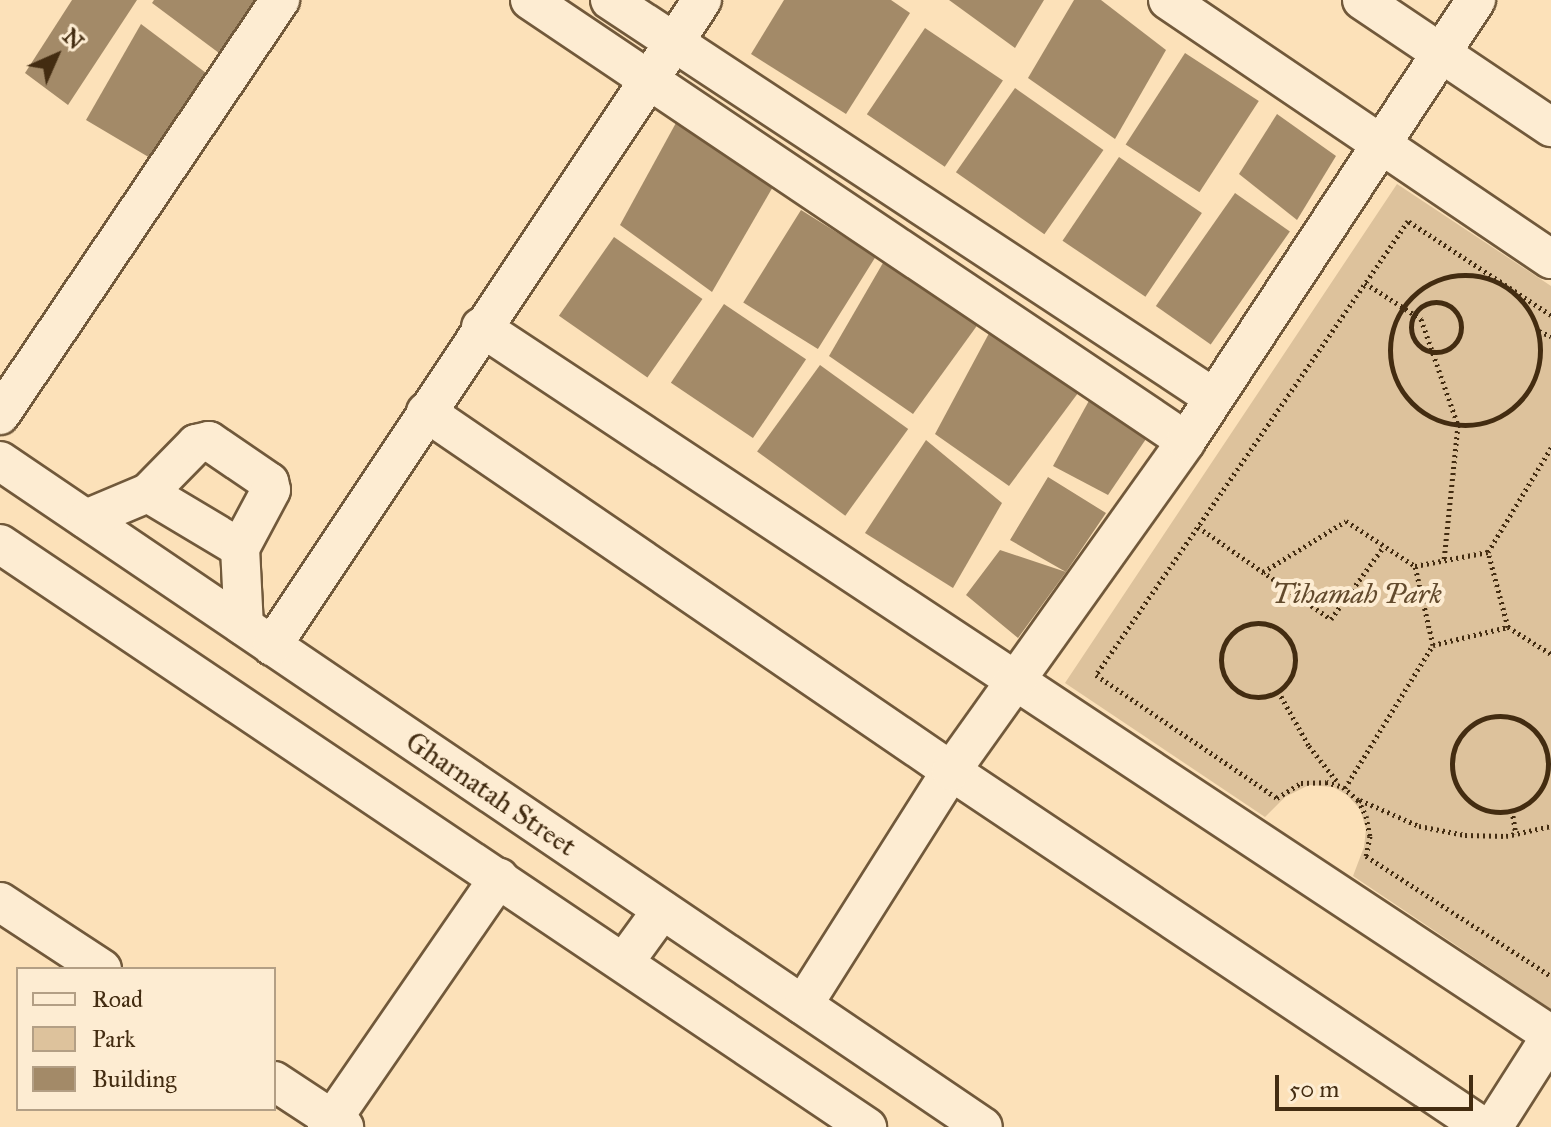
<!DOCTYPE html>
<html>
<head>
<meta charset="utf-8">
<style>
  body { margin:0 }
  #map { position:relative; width:1551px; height:1127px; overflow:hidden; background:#fce1b9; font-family:"IM FELL Great Primer",serif }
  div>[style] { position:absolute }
  .green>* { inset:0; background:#ddc29c }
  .building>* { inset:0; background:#a38a68; transform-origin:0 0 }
  .path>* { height:5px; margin-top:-2.5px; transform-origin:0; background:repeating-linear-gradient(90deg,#432c11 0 2px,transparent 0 6px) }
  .path>.ring { margin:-2.5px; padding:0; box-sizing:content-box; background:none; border:5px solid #432c11; border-radius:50% }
  .roads { filter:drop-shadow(2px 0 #71593b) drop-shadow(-2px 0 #71593b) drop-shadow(0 2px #71593b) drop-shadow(0 -2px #71593b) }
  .minor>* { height:38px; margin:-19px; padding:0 19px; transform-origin:19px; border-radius:19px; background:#fdecd2 }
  span { translate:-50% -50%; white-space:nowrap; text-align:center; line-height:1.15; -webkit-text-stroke:8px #fdecd2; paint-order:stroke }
  .park-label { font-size:28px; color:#624a2d; font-style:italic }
  .street-label { font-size:28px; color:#432c11 }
  .legend { position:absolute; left:16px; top:967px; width:260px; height:144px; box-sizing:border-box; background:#fdecd2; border:2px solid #b39f85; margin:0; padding:10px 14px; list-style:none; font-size:24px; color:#432c11 }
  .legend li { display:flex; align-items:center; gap:16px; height:40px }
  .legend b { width:40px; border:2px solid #b39f85 }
  .north { position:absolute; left:16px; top:16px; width:80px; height:80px; -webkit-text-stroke:6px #fdecd2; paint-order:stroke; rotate:45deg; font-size:22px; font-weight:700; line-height:32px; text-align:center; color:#432c11 }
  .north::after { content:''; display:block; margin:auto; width:28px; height:36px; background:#432c11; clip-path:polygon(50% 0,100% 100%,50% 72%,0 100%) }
  .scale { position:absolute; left:1275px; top:1075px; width:198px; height:36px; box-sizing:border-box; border:4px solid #432c11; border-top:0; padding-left:10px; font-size:24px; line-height:28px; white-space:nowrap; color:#432c11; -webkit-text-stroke:6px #fdecd2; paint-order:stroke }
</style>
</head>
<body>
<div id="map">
  <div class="green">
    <div style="clip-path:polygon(1397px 184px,1551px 286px,1551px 1009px,1353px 876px,1364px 847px,1366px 829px,1360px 809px,1347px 795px,1333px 787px,1309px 785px,1285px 797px,1265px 817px,1065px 683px)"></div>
  </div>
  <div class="building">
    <div style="clip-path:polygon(72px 0,137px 0,68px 105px,25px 73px)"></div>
    <div style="clip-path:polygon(154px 0,258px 0,223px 56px,152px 3px)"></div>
    <div style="clip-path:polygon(784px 0,891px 0,910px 13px,846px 114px,751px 54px)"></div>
    <div style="clip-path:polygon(949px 0,1044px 0,1015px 48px)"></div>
    <div style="clip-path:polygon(1074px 0,1101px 0,1166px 50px,1115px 139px,1028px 78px)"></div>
    <div style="clip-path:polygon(141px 24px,218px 82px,162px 165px,86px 120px)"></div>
    <div style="left:925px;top:28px;width:94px;height:104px;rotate:34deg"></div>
    <div style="left:1185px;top:53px;width:88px;height:109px;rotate:33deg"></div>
    <div style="left:1015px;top:88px;width:108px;height:103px;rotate:35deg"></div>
    <div style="clip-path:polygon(1277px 114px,1336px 156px,1297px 220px,1239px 174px)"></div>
    <div style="clip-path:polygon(677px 121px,774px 185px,712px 292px,620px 225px)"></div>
    <div style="left:1119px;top:157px;width:100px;height:101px;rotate:34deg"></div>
    <div style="left:1235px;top:193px;width:67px;height:138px;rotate:35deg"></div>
    <div style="left:801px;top:210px;width:88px;height:109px;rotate:32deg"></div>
    <div style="left:614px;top:237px;width:108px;height:96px;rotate:35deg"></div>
    <div style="clip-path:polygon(887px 256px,984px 316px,913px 414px,829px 356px)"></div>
    <div style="left:724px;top:304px;width:99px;height:95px;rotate:34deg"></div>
    <div style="clip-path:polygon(994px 324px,1081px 389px,1009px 486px,935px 434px)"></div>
    <div style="left:820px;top:365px;width:109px;height:107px;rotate:36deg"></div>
    <div style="clip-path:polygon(1091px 397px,1148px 436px,1108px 495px,1053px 466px)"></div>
    <div style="clip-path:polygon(926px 440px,1002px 503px,953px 588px,865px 533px)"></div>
    <div style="clip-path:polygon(1048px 477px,1106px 513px,1066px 572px,1018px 638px,966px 595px,1000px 550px,1066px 572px,1010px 540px)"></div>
  </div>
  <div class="path">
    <div class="ring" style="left:1390px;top:275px;width:145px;height:145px"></div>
    <div style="left:1365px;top:283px;width:67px;rotate:32.7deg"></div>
    <div style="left:1421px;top:319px;width:112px;rotate:70.8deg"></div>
    <div style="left:1458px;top:425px;width:137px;rotate:95.9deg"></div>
    <div class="ring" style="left:1411px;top:302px;width:45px;height:45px"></div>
    <div style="left:1551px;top:315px;width:171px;rotate:-146.7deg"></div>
    <div style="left:1408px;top:221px;width:551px;rotate:124.5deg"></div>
    <div style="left:1096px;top:675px;width:219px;rotate:34.2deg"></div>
    <div style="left:1277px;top:798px;width:28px;rotate:-32deg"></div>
    <div style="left:1301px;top:783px;width:25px;rotate:-2deg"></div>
    <div style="left:1326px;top:782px;width:18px;rotate:16deg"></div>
    <div style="left:1343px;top:787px;width:20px;rotate:41deg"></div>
    <div style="left:1358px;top:800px;width:18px;rotate:63deg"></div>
    <div style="left:1366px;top:816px;width:20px;rotate:79deg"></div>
    <div style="left:1370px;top:836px;width:20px;rotate:101deg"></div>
    <div style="left:1366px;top:856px;width:221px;rotate:33deg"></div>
    <div style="left:1539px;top:331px;width:13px;rotate:23deg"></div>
    <div style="left:1198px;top:527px;width:162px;rotate:34.7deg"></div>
    <div style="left:1331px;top:619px;width:90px;rotate:-54deg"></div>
    <div style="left:1263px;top:572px;width:97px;rotate:-31.6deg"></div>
    <div style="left:1346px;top:521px;width:82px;rotate:33.1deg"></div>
    <div class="ring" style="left:1221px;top:623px;width:69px;height:69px"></div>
    <div style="left:1508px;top:627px;width:51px;rotate:32.1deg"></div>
    <div style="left:1433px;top:645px;width:81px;rotate:-102.8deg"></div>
    <div style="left:1415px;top:566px;width:74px;rotate:-10.9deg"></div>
    <div style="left:1278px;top:691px;width:63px;rotate:60.6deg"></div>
    <div style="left:1309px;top:746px;width:48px;rotate:51.7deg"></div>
    <div class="ring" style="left:1452px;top:716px;width:91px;height:91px"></div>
    <div style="left:1345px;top:788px;width:168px;rotate:-58.4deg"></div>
    <div style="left:1433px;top:645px;width:77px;rotate:-13.5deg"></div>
    <div style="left:1508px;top:627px;width:78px;rotate:-104.9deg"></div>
    <div style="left:1488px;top:552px;width:122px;rotate:-58.8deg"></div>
    <div style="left:1360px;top:800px;width:64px;rotate:23.8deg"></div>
    <div style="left:1419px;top:826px;width:47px;rotate:11.1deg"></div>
    <div style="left:1465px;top:835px;width:41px;rotate:1.4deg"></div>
    <div style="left:1506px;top:836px;width:46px;rotate:-12.5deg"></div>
    <div style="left:1512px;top:810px;width:24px;rotate:81deg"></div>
  </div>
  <div class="roads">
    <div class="minor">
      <div style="left:530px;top:0;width:790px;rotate:33.91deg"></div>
      <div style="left:610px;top:0;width:723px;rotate:33.38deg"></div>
      <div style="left:1168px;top:0;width:462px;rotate:34.1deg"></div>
      <div style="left:1362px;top:0;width:228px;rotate:33.9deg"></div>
      <div style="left:481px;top:327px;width:1283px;rotate:33.49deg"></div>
      <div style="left:426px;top:412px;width:636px;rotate:34.36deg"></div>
      <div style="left:951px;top:771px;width:640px;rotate:33.79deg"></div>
      <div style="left:0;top:415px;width:501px;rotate:-55.99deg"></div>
      <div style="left:0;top:461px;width:1187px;rotate:34.12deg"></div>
      <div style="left:148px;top:493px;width:69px;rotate:-45.6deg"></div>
      <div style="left:196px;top:444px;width:13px;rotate:-13deg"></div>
      <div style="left:209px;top:441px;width:73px;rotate:34.3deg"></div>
      <div style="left:269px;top:482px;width:8px;rotate:76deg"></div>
      <div style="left:271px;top:490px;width:66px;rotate:118.1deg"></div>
      <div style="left:86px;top:519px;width:67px;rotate:-22.8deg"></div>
      <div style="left:148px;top:493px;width:107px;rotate:30.9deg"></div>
      <div style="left:240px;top:548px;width:78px;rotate:87.1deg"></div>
      <div style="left:0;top:544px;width:1045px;rotate:33.92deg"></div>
      <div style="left:272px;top:646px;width:776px;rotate:-56.35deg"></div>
      <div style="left:0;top:902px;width:122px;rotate:33.3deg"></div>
      <div style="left:625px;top:961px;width:63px;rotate:-54deg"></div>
      <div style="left:803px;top:1005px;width:277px;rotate:-57.7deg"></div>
      <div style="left:951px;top:771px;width:405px;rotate:-54.5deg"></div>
      <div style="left:1186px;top:441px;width:528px;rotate:-56.67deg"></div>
      <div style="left:274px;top:1081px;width:84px;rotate:33.3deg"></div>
      <div style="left:327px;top:1127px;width:303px;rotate:-55.4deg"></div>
      <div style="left:1493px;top:1127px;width:108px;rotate:-57.5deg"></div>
    </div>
  </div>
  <div class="park-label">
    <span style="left:1357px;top:594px">Tihamah Park</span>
  </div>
  <div class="street-label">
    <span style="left:491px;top:794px;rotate:34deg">Gharnatah Street</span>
  </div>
  <ul class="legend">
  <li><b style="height:10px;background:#fdecd2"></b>Road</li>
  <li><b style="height:22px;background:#ddc29c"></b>Park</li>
  <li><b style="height:22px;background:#a38a68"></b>Building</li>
  </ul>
  <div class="north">N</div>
  <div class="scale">50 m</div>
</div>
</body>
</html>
